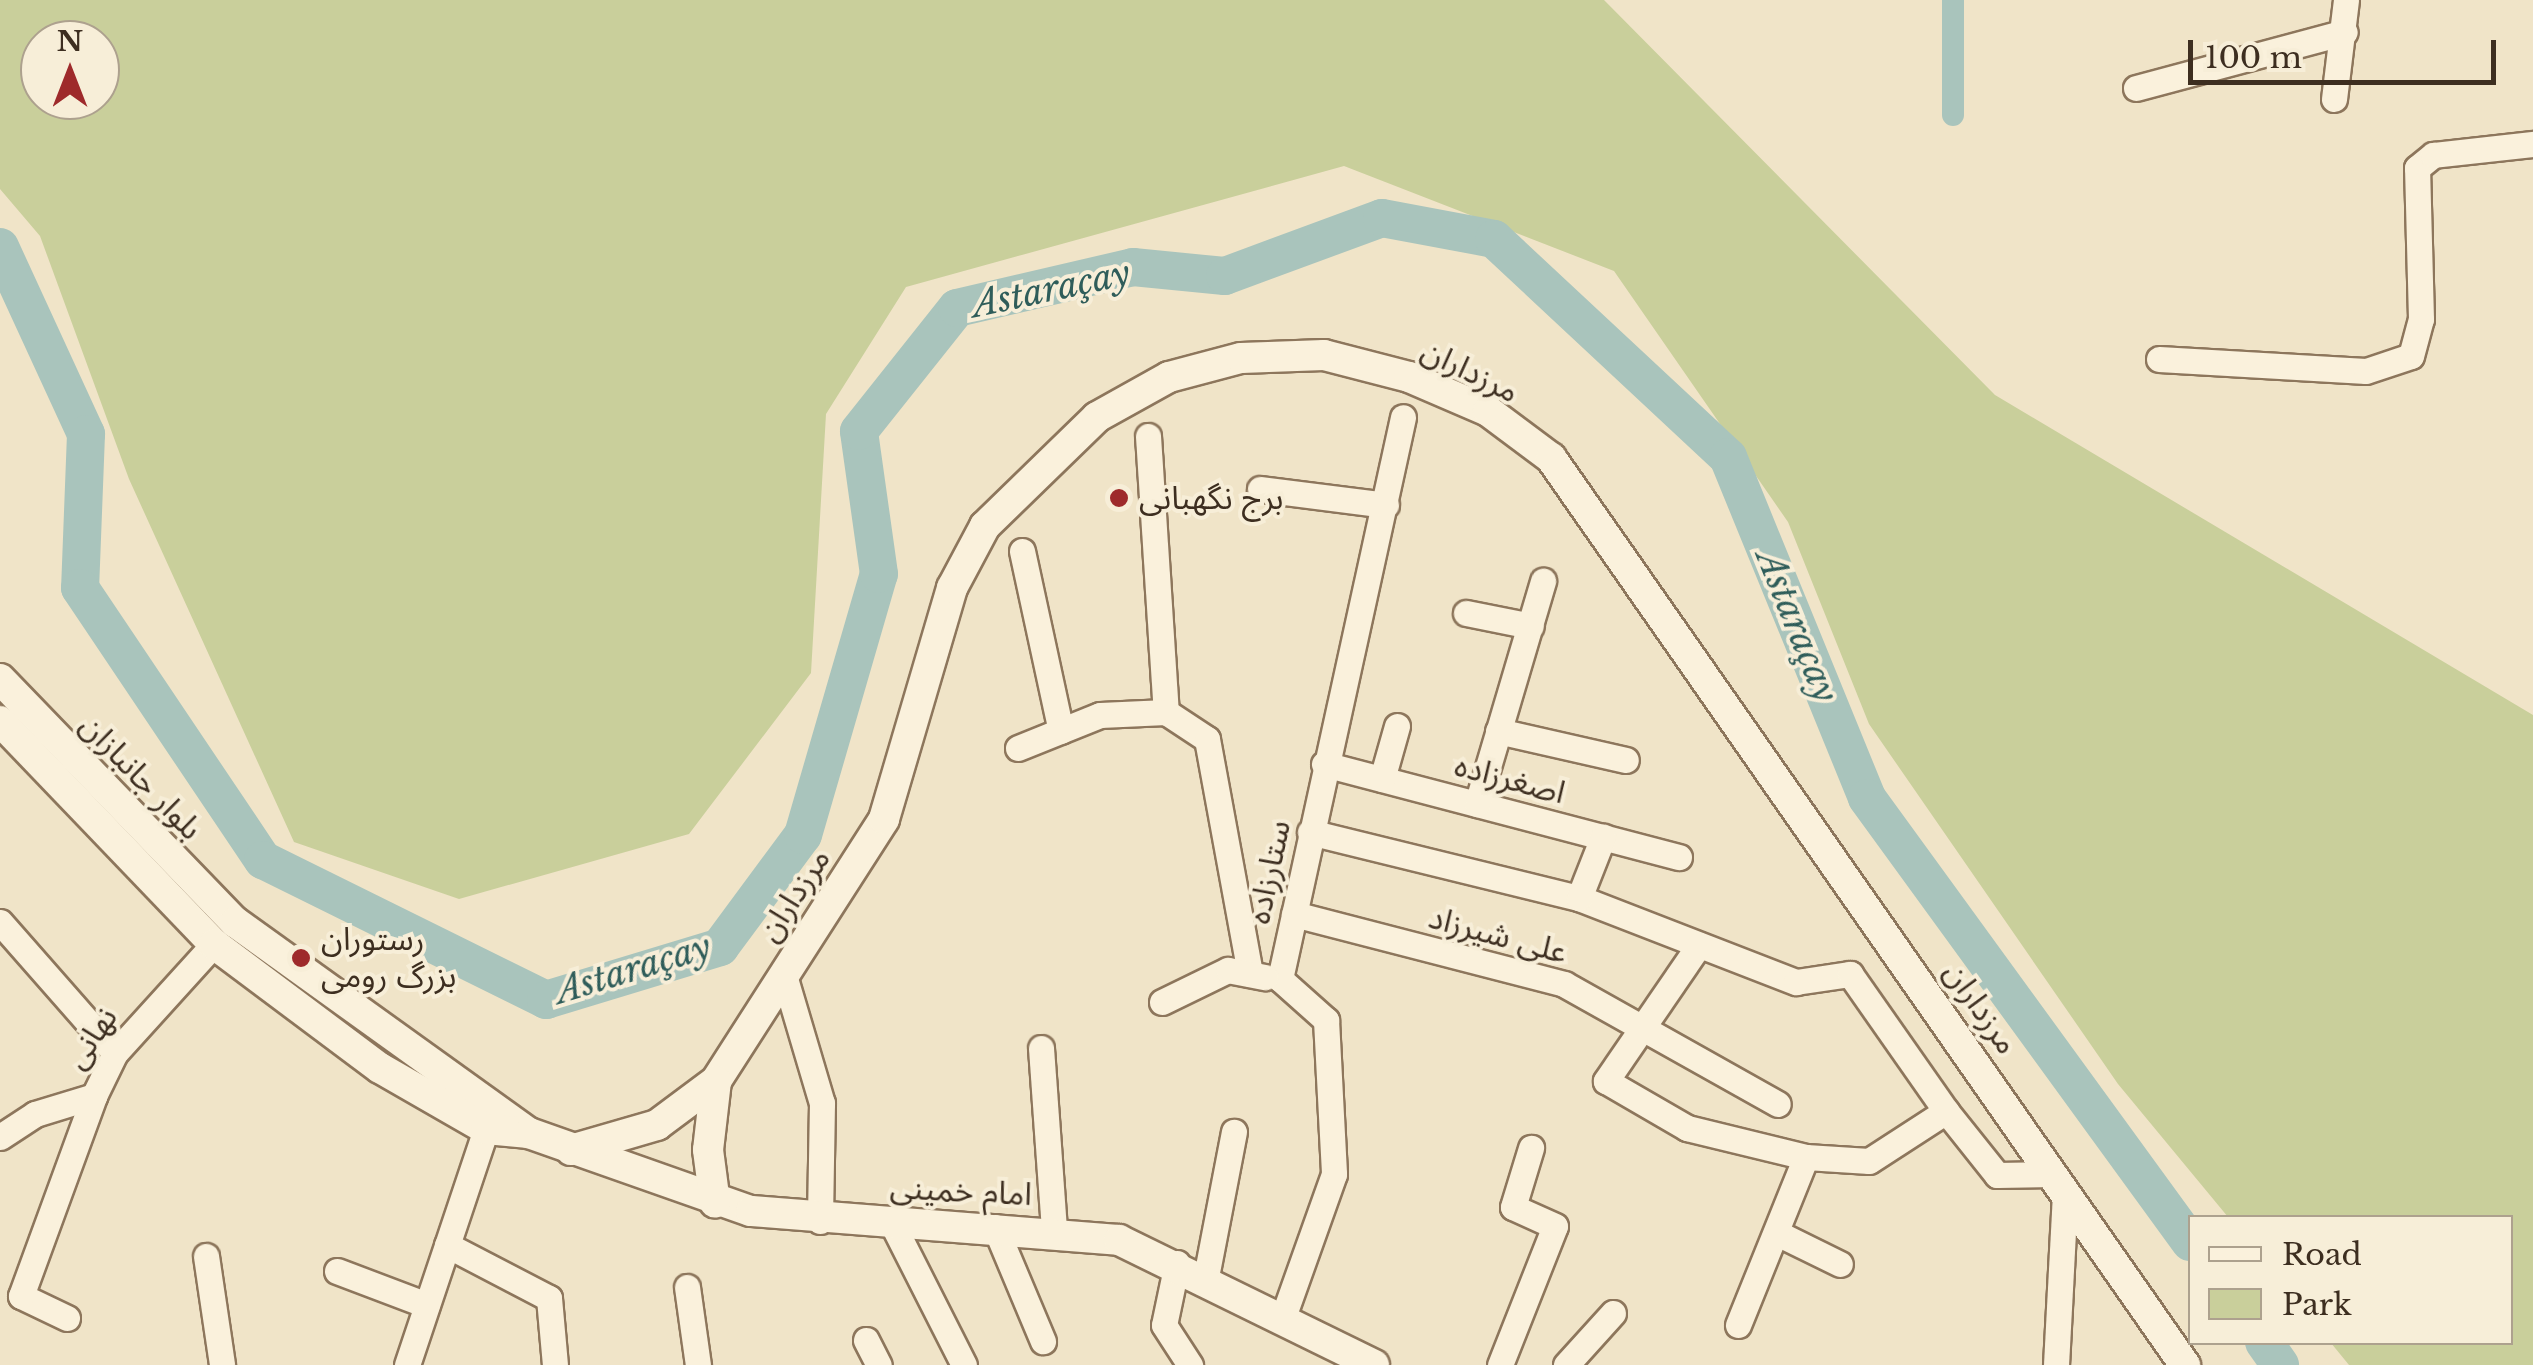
<!DOCTYPE html>
<html>
<head>
<meta charset="utf-8">
<style>
  body { margin:0 }
  #map { position:relative; width:2533px; height:1365px; overflow:hidden; background:#f0e4c8; font-family:"Libre Baskerville","Noto Sans Arabic",serif }
  div>[style] { position:absolute }
  .green>* { inset:0; background:#c9cf9b }
  .canal>* { height:22px; margin:-11px; padding:0 11px; transform-origin:11px; border-radius:11px; background:#a9c4bc }
  .river>* { height:38px; margin:-19px; padding:0 19px; transform-origin:19px; border-radius:19px; background:#a9c4bc }
  .roads { filter:drop-shadow(2px 0 #8d765c) drop-shadow(-2px 0 #8d765c) drop-shadow(0 2px #8d765c) drop-shadow(0 -2px #8d765c) }
  .minor>* { height:25px; margin:-12.5px; padding:0 12.5px; transform-origin:12.5px; border-radius:12.5px; background:#faf1dc }
  .tertiary>* { height:30px; margin:-15px; padding:0 15px; transform-origin:15px; border-radius:15px; background:#faf1dc }
  .dots>* { width:28px; height:28px; translate:-50% -50%; box-sizing:border-box; border:5px solid #f7eed8; border-radius:50% }
  span { translate:-50% -50%; white-space:nowrap; text-align:center; line-height:1.15; -webkit-text-stroke:8px #f7eed8; paint-order:stroke }
  .street-label { font-size:32px; color:#3d2e20 }
  .poi-label { font-size:32px; color:#3d2e20 }
  .left { translate:0 -50%; text-align:left }
  .water-label { font-size:35px; color:#2f5d5a; font-style:italic }
  .legend { position:absolute; left:2188px; top:1215px; width:325px; height:130px; box-sizing:border-box; background:#f7eed8; border:2px solid #ada18e; margin:0; padding:12px 18px; list-style:none; font-size:30px; color:#3d2e20 }
  .legend li { display:flex; align-items:center; gap:20px; height:50px }
  .legend b { width:50px; border:2px solid #ada18e }
  .north { position:absolute; left:20px; top:20px; width:100px; height:100px; box-sizing:border-box; background:#f7eed8; border:2px solid #ada18e; border-radius:50%; rotate:0deg; font-size:28px; font-weight:700; line-height:40px; text-align:center; color:#3d2e20 }
  .north::after { content:''; display:block; margin:auto; width:35px; height:45px; background:#9e2a2b; clip-path:polygon(50% 0,100% 100%,50% 72%,0 100%) }
  .scale { position:absolute; left:2188px; top:40px; width:308px; height:45px; box-sizing:border-box; border:5px solid #3d2e20; border-top:0; padding-left:12px; font-size:30px; line-height:35px; white-space:nowrap; color:#3d2e20; -webkit-text-stroke:8px #f7eed8; paint-order:stroke }
</style>
</head>
<body>
<div id="map">
  <div class="green">
    <div style="clip-path:polygon(evenodd,0 0,1604px 0,1995px 395px,2533px 715px,2533px 1365px,2349px 1365px,2331px 1343px,2510px 1342px,2510px 1218px,2228px 1217px,2118px 1084px,1869px 724px,1788px 522px,1614px 271px,1344px 166px,906px 287px,826px 414px,811px 673px,689px 834px,459px 899px,294px 842px,129px 479px,40px 236px,0 189px,0 0,40px 40px,100px 40px,100px 100px,40px 100px,40px 40px)"></div>
  </div>
  <div class="canal">
    <div style="left:1953px;top:0;width:115px;rotate:90deg"></div>
  </div>
  <div class="river">
    <div style="left:0;top:247px;width:206px;rotate:65.3deg"></div>
    <div style="left:86px;top:434px;width:154px;rotate:92.2deg"></div>
    <div style="left:80px;top:588px;width:328px;rotate:56.1deg"></div>
    <div style="left:263px;top:860px;width:316px;rotate:26.3deg"></div>
    <div style="left:546px;top:1000px;width:182px;rotate:-16.9deg"></div>
    <div style="left:720px;top:947px;width:139px;rotate:-53.5deg"></div>
    <div style="left:803px;top:835px;width:272px;rotate:-73.8deg"></div>
    <div style="left:879px;top:574px;width:144px;rotate:-98deg"></div>
    <div style="left:859px;top:431px;width:157px;rotate:-51.5deg"></div>
    <div style="left:957px;top:308px;width:181px;rotate:-13.1deg"></div>
    <div style="left:1133px;top:267px;width:92px;rotate:5.6deg"></div>
    <div style="left:1225px;top:276px;width:167px;rotate:-20.3deg"></div>
    <div style="left:1382px;top:218px;width:114px;rotate:10.6deg"></div>
    <div style="left:1494px;top:239px;width:320px;rotate:43deg"></div>
    <div style="left:1728px;top:457px;width:368px;rotate:67.8deg"></div>
    <div style="left:1867px;top:798px;width:549px;rotate:53.96deg"></div>
    <div style="left:2264px;top:1342px;width:28px;rotate:55deg"></div>
  </div>
  <div class="roads">
    <div class="minor">
      <div style="left:2136px;top:88px;width:216px;rotate:-15deg"></div>
      <div style="left:2334px;top:99px;width:100px;rotate:-83.1deg"></div>
      <div style="left:2159px;top:359px;width:207px;rotate:3.3deg"></div>
      <div style="left:2366px;top:371px;width:47px;rotate:-18.4deg"></div>
      <div style="left:2411px;top:356px;width:38px;rotate:-75deg"></div>
      <div style="left:2421px;top:319px;width:151px;rotate:-91.5deg"></div>
      <div style="left:2417px;top:168px;width:21px;rotate:-39deg"></div>
      <div style="left:2433px;top:155px;width:101px;rotate:-6.3deg"></div>
      <div style="left:1148px;top:436px;width:277px;rotate:86.3deg"></div>
      <div style="left:1260px;top:489px;width:127px;rotate:7.2deg"></div>
      <div style="left:1022px;top:551px;width:184px;rotate:77.8deg"></div>
      <div style="left:1466px;top:613px;width:66px;rotate:11.3deg"></div>
      <div style="left:1498px;top:731px;width:131px;rotate:12.8deg"></div>
      <div style="left:1018px;top:748px;width:88px;rotate:-21.9deg"></div>
      <div style="left:1100px;top:715px;width:66px;rotate:-2.6deg"></div>
      <div style="left:1166px;top:712px;width:49px;rotate:33.4deg"></div>
      <div style="left:1207px;top:739px;width:239px;rotate:79.6deg"></div>
      <div style="left:1324px;top:764px;width:367px;rotate:14.7deg"></div>
      <div style="left:1382px;top:779px;width:55px;rotate:-74.2deg"></div>
      <div style="left:1477px;top:804px;width:233px;rotate:-73.5deg"></div>
      <div style="left:1310px;top:832px;width:277px;rotate:13.8deg"></div>
      <div style="left:1579px;top:898px;width:233px;rotate:21.2deg"></div>
      <div style="left:1796px;top:982px;width:55px;rotate:-8.4deg"></div>
      <div style="left:1850px;top:974px;width:167px;rotate:55deg"></div>
      <div style="left:1579px;top:898px;width:66px;rotate:-68.5deg"></div>
      <div style="left:1294px;top:914px;width:279px;rotate:14.5deg"></div>
      <div style="left:1564px;top:984px;width:245px;rotate:29.3deg"></div>
      <div style="left:0;top:922px;width:174px;rotate:48.7deg"></div>
      <div style="left:1699px;top:945px;width:165px;rotate:124.4deg"></div>
      <div style="left:1606px;top:1081px;width:94px;rotate:30.1deg"></div>
      <div style="left:1687px;top:1128px;width:122px;rotate:13.7deg"></div>
      <div style="left:1806px;top:1157px;width:63px;rotate:3.6deg"></div>
      <div style="left:1869px;top:1161px;width:92px;rotate:-33deg"></div>
      <div style="left:1946px;top:1111px;width:82px;rotate:51.4deg"></div>
      <div style="left:1997px;top:1175px;width:57px;rotate:-1deg"></div>
      <div style="left:784px;top:975px;width:134px;rotate:73.5deg"></div>
      <div style="left:822px;top:1103px;width:118px;rotate:91deg"></div>
      <div style="left:1280px;top:979px;width:575px;rotate:-77.65deg"></div>
      <div style="left:1280px;top:979px;width:62px;rotate:41.7deg"></div>
      <div style="left:1326px;top:1020px;width:154px;rotate:87deg"></div>
      <div style="left:1334px;top:1174px;width:155px;rotate:109.6deg"></div>
      <div style="left:1162px;top:1002px;width:73px;rotate:-25.9deg"></div>
      <div style="left:1228px;top:970px;width:38px;rotate:11deg"></div>
      <div style="left:1041px;top:1048px;width:183px;rotate:85.9deg"></div>
      <div style="left:0;top:1137px;width:42px;rotate:-33.3deg"></div>
      <div style="left:35px;top:1114px;width:62px;rotate:-17deg"></div>
      <div style="left:94px;top:1096px;width:48px;rotate:-64deg"></div>
      <div style="left:115px;top:1053px;width:147px;rotate:-47.8deg"></div>
      <div style="left:892px;top:1223px;width:159px;rotate:63.1deg"></div>
      <div style="left:995px;top:1227px;width:124px;rotate:67.2deg"></div>
      <div style="left:1777px;top:1233px;width:70px;rotate:26.2deg"></div>
      <div style="left:447px;top:1245px;width:115px;rotate:27.5deg"></div>
      <div style="left:549px;top:1298px;width:67px;rotate:84.9deg"></div>
      <div style="left:206px;top:1256px;width:110px;rotate:81.6deg"></div>
      <div style="left:1177px;top:1263px;width:63px;rotate:101.8deg"></div>
      <div style="left:1164px;top:1325px;width:48px;rotate:57deg"></div>
      <div style="left:337px;top:1271px;width:96px;rotate:20.7deg"></div>
      <div style="left:1206px;top:1277px;width:148px;rotate:-79.1deg"></div>
      <div style="left:687px;top:1287px;width:79px;rotate:82deg"></div>
      <div style="left:67px;top:1318px;width:51px;rotate:-154.4deg"></div>
      <div style="left:21px;top:1296px;width:213px;rotate:-69.9deg"></div>
      <div style="left:1738px;top:1325px;width:181px;rotate:-68deg"></div>
      <div style="left:866px;top:1340px;width:28px;rotate:63deg"></div>
      <div style="left:407px;top:1365px;width:249px;rotate:-71.5deg"></div>
      <div style="left:1500px;top:1365px;width:149px;rotate:-68.4deg"></div>
      <div style="left:1555px;top:1226px;width:46px;rotate:-155.7deg"></div>
      <div style="left:1513px;top:1207px;width:62px;rotate:-73deg"></div>
      <div style="left:1566px;top:1365px;width:70px;rotate:-47.9deg"></div>
      <div style="left:2056px;top:1365px;width:173px;rotate:-87deg"></div>
    </div>
    <div class="tertiary">
      <div style="left:0;top:679px;width:338px;rotate:46deg"></div>
      <div style="left:235px;top:922px;width:362px;rotate:35.7deg"></div>
      <div style="left:0;top:721px;width:309px;rotate:46.2deg"></div>
      <div style="left:214px;top:944px;width:207px;rotate:36.8deg"></div>
      <div style="left:380px;top:1068px;width:122px;rotate:29.9deg"></div>
      <div style="left:486px;top:1129px;width:43px;rotate:5.3deg"></div>
      <div style="left:529px;top:1133px;width:235px;rotate:19.4deg"></div>
      <div style="left:751px;top:1211px;width:369px;rotate:4.5deg"></div>
      <div style="left:1119px;top:1240px;width:284px;rotate:26.1deg"></div>
      <div style="left:716px;top:1081px;width:311px;rotate:-57.3deg"></div>
      <div style="left:884px;top:819px;width:241px;rotate:-73.6deg"></div>
      <div style="left:952px;top:588px;width:70px;rotate:-62deg"></div>
      <div style="left:985px;top:526px;width:156px;rotate:-44.2deg"></div>
      <div style="left:1097px;top:417px;width:82px;rotate:-29.1deg"></div>
      <div style="left:1169px;top:377px;width:74px;rotate:-14.8deg"></div>
      <div style="left:1241px;top:358px;width:83px;rotate:-2.1deg"></div>
      <div style="left:1324px;top:355px;width:88px;rotate:14.5deg"></div>
      <div style="left:1409px;top:377px;width:86px;rotate:23.3deg"></div>
      <div style="left:1488px;top:411px;width:79px;rotate:36.7deg"></div>
      <div style="left:1551px;top:458px;width:1107px;rotate:55.05deg"></div>
      <div style="left:571px;top:1150px;width:90px;rotate:-16.2deg"></div>
      <div style="left:657px;top:1125px;width:74px;rotate:-36.7deg"></div>
      <div style="left:716px;top:1081px;width:69px;rotate:96.6deg"></div>
      <div style="left:708px;top:1150px;width:53px;rotate:82.5deg"></div>
    </div>
  </div>
  <div class="dots">
    <div style="left:1119px;top:498px;background:#9e2a2b"></div>
    <div style="left:301px;top:958px;background:#9e2a2b"></div>
  </div>
  <div class="street-label">
    <span style="left:1470px;top:371px;rotate:26deg">مرزداران</span>
    <span style="left:141px;top:777px;rotate:46deg">بلوار جانبازان</span>
    <span style="left:1510px;top:779px;rotate:15deg">اصغرزاده</span>
    <span style="left:1269px;top:872px;rotate:-78deg">ستارزاده</span>
    <span style="left:794px;top:895px;rotate:-57deg">مرزداران</span>
    <span style="left:1498px;top:935px;rotate:15deg">علی شیرزاد</span>
    <span style="left:1981px;top:1008px;rotate:55deg">مرزداران</span>
    <span style="left:91px;top:1038px;rotate:-56deg">نهانی</span>
    <span style="left:961px;top:1191px;rotate:3deg">امام خمینی</span>
  </div>
  <div class="poi-label">
    <span class="left" style="left:1139px;top:498px">برج نگهبانی</span>
    <span class="left" style="left:321px;top:958px">رستوران<br>بزرگ رومی</span>
  </div>
  <div class="water-label">
    <span style="left:1051px;top:289px;rotate:-12deg">Astaraçay</span>
    <span style="left:1797px;top:626px;rotate:68deg">Astaraçay</span>
    <span style="left:633px;top:969px;rotate:-17deg">Astaraçay</span>
  </div>
  <ul class="legend">
  <li><b style="height:12px;background:#faf1dc"></b>Road</li>
  <li><b style="height:28px;background:#c9cf9b"></b>Park</li>
  </ul>
  <div class="north">N</div>
  <div class="scale">100 m</div>
</div>
</body>
</html>
